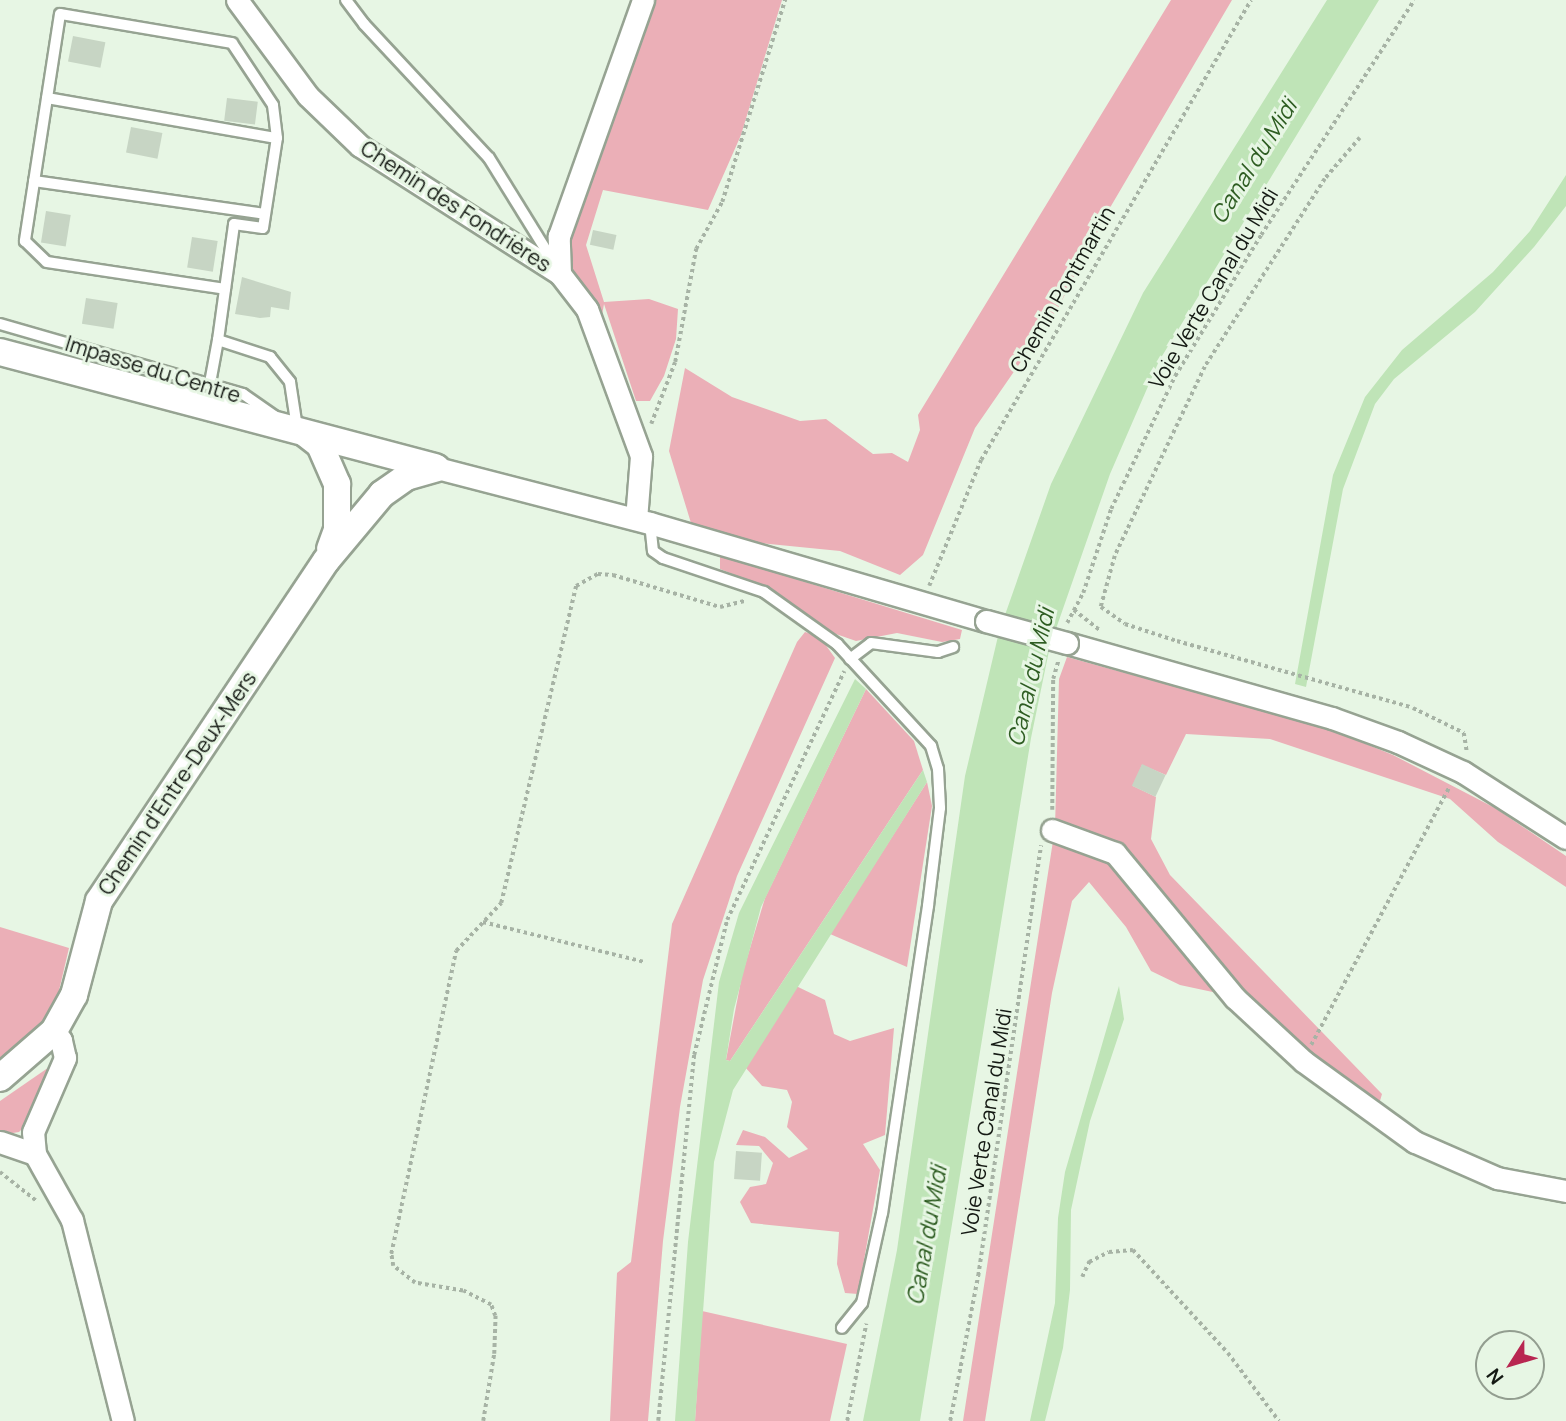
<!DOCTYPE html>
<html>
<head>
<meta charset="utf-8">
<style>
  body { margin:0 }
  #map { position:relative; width:1566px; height:1421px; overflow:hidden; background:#e7f6e4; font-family:Manrope,sans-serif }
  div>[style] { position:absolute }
  .green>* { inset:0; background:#ebafb7 }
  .water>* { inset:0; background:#bfe4b7 }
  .building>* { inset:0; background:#c7d5c4; transform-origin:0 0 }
  .path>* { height:3.5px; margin-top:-1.75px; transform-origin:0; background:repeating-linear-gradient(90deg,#a7b3a5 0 3.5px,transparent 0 7px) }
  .roads { filter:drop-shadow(2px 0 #96a392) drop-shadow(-2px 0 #96a392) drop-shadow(0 2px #96a392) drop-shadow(0 -2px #96a392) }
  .service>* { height:10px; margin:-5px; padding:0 5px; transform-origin:5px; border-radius:5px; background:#fff }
  .minor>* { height:21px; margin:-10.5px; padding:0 10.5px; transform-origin:10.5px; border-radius:10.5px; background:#fff }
  .tertiary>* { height:26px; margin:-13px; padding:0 13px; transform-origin:13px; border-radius:13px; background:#fff }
  .bridges { filter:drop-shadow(2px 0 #96a392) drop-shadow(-2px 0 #96a392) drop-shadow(0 2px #96a392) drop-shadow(0 -2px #96a392) }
  .minor-bridge>* { height:21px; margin:-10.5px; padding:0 10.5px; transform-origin:10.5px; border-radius:10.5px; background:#fff }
  span { translate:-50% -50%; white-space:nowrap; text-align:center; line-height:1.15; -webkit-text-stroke:6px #e7f6e4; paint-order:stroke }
  .street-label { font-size:21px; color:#141913 }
  .water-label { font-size:23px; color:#2e5d22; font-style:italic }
  .north { position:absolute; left:1475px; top:1330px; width:70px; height:70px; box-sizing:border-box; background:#e7f6e4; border:2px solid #939e90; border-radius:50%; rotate:233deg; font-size:19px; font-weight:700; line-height:28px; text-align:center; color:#141913 }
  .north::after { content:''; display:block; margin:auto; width:24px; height:32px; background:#b82751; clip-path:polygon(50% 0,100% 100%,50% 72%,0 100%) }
</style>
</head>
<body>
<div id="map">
  <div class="green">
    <div style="clip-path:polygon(651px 0,782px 0,741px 135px,708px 210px,603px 190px,586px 245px,604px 302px,649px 299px,678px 309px,676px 339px,664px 376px,650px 401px,636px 401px,604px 304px,602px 315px,573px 271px,565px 247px)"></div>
    <div style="clip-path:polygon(1171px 0,1232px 0,1111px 206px,1058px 308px,975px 428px,923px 555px,900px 575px,840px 551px,759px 543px,691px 523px,669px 451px,685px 368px,732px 397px,800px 421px,826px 419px,873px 454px,892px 453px,908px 462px,920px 430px,918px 415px)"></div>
    <div style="clip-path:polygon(720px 556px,962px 630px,960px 639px,942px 642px,897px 633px,856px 641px,833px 633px,771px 589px,720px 569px)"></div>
    <div style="clip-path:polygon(805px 632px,820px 637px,835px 658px,737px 876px,703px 980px,680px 1107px,663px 1241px,648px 1421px,610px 1421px,617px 1273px,631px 1262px,672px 924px,797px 642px)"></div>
    <div style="clip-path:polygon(1067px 657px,1329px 729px,1393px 755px,1495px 808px,1566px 856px,1566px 887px,1498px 842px,1450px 799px,1270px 739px,1186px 734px,1166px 775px,1142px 765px,1133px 786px,1156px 797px,1151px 839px,1170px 875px,1382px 1094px,1377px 1111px,1236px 997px,1180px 985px,1151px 971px,1126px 927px,1089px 882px,1072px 901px,1052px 993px,985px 1421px,963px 1421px,1055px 828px,1059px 679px)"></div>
    <div style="clip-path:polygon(866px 689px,914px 741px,923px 770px,730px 1061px,726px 1060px,742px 975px,765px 898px)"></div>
    <div style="clip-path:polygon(927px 782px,932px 806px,907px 967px,830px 934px)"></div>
    <div style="clip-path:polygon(0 927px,69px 948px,57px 999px,42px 1025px,0 1059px)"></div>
    <div style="clip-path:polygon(796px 986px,825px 1000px,834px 1034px,850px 1041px,894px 1028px,885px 1135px,863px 1144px,880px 1170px,858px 1294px,845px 1293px,837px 1264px,839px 1232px,751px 1223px,740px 1202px,750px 1187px,766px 1184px,773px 1163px,759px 1146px,736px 1145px,743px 1130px,765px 1137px,789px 1158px,808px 1149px,787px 1127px,792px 1102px,787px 1090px,762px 1086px,745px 1067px)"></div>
    <div style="clip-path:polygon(55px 1063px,28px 1123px,19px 1132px,0 1135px,0 1101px)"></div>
    <div style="clip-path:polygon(702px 1311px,847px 1344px,830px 1421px,695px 1421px)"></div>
  </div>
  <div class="water">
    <div style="clip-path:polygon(1327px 0,1379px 0,1159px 361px,1110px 474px,1050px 646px,1031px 738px,920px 1421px,863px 1421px,897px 1250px,965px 776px,999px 632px,1051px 484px,1143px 293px)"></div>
    <div style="clip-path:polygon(1566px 175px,1566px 206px,1534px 247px,1475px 312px,1394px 379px,1375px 404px,1343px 489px,1306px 687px,1295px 684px,1333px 475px,1365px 397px,1402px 350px,1493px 272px,1530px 231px)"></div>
    <div style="clip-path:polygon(855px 679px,866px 689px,761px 907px,734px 1009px,726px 1060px,730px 1061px,923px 770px,927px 782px,733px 1090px,714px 1162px,695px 1421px,675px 1421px,688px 1242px,719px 982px,739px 913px)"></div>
    <div style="clip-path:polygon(1119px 986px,1124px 1019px,1090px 1121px,1071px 1210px,1070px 1290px,1063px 1348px,1045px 1421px,1030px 1421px,1055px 1303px,1058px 1218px,1065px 1172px)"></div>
  </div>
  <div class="building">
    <div style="left:73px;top:36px;width:33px;height:26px;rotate:11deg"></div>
    <div style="left:227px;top:98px;width:31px;height:23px;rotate:7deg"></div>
    <div style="left:131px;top:127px;width:32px;height:26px;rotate:11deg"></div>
    <div style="left:46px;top:211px;width:25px;height:32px;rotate:9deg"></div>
    <div style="left:593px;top:230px;width:24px;height:15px;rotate:12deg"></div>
    <div style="left:192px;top:237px;width:26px;height:31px;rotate:9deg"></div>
    <div style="clip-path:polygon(242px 277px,291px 292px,289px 310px,271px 307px,270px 317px,260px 318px,235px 314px)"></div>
    <div style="left:86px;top:298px;width:32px;height:26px;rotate:9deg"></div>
    <div style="left:1142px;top:764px;width:26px;height:24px;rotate:25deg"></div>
    <div style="left:736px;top:1151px;width:26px;height:28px;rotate:4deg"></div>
  </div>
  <div class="path">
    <div style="left:1360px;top:138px;width:54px;rotate:130.5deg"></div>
    <div style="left:1325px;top:179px;width:223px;rotate:122.6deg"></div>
    <div style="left:1205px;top:367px;width:209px;rotate:115.5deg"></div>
    <div style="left:1115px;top:556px;width:53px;rotate:105.4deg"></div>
    <div style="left:1101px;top:607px;width:29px;rotate:35deg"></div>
    <div style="left:1125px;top:624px;width:55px;rotate:18.1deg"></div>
    <div style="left:1177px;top:641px;width:245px;rotate:15.8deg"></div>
    <div style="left:1413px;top:708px;width:57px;rotate:26.1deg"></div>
    <div style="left:1464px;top:733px;width:18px;rotate:81deg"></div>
    <div style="left:651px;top:424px;width:66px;rotate:-68.8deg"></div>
    <div style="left:675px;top:362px;width:115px;rotate:-79.5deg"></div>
    <div style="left:696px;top:249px;width:54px;rotate:-61deg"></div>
    <div style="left:722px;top:202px;width:212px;rotate:-72.7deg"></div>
    <div style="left:929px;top:586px;width:136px;rotate:-67.6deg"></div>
    <div style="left:981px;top:460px;width:533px;rotate:-59.59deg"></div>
    <div style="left:1074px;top:610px;width:33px;rotate:38deg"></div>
    <div style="left:1067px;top:623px;width:34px;rotate:-62deg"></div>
    <div style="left:1083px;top:593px;width:89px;rotate:-71.6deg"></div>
    <div style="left:1111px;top:509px;width:148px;rotate:-64.3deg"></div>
    <div style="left:1175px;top:376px;width:165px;rotate:-58.6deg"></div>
    <div style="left:1261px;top:235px;width:280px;rotate:-56.9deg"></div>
    <div style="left:1052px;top:810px;width:131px;rotate:-89.6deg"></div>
    <div style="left:1053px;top:679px;width:19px;rotate:-74deg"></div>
    <div style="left:483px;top:922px;width:167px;rotate:13.9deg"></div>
    <div style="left:1311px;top:1045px;width:294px;rotate:-61.8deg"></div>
    <div style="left:0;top:1172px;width:48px;rotate:38.3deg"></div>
    <div style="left:1082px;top:1277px;width:17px;rotate:-65deg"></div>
    <div style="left:1089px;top:1262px;width:22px;rotate:-27deg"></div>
    <div style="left:1109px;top:1252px;width:24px;rotate:-5deg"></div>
    <div style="left:1133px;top:1250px;width:140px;rotate:47.3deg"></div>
    <div style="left:1228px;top:1353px;width:85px;rotate:53.1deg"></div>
    <div style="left:483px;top:1421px;width:68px;rotate:-80.7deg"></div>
    <div style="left:494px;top:1354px;width:38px;rotate:-88deg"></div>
    <div style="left:495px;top:1316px;width:12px;rotate:-110deg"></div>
    <div style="left:491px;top:1305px;width:31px;rotate:-153deg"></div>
    <div style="left:463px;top:1291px;width:49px;rotate:-170.5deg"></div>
    <div style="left:415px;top:1283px;width:28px;rotate:-142deg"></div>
    <div style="left:393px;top:1266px;width:12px;rotate:-99deg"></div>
    <div style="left:391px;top:1254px;width:310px;rotate:-77.9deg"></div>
    <div style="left:456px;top:951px;width:66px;rotate:-46.8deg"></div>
    <div style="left:501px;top:903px;width:326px;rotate:-76.7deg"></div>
    <div style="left:576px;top:586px;width:25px;rotate:-29deg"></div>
    <div style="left:598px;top:574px;width:15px;rotate:4deg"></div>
    <div style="left:613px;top:575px;width:112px;rotate:16.7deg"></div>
    <div style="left:720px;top:607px;width:25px;rotate:-14deg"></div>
    <div style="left:658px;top:1421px;width:368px;rotate:-84.4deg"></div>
    <div style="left:694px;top:1055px;width:139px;rotate:-76.3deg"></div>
    <div style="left:727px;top:920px;width:275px;rotate:-64.8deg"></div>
    <div style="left:847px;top:1421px;width:99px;rotate:-78.9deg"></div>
    <div style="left:950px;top:1421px;width:148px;rotate:-79.1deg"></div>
    <div style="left:978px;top:1276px;width:435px;rotate:-81.7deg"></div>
  </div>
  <div class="roads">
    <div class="service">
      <div style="left:346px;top:0;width:30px;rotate:53deg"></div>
      <div style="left:364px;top:24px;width:183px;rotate:47deg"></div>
      <div style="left:489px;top:158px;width:123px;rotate:58.2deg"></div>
      <div style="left:47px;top:98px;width:233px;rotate:9.9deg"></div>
      <div style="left:34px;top:181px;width:233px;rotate:8.1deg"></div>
      <div style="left:0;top:324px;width:253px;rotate:16.1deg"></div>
      <div style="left:243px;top:394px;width:39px;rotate:35deg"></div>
      <div style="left:218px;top:340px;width:55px;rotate:18.1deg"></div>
      <div style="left:270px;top:357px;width:32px;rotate:51deg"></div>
      <div style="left:290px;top:382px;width:47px;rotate:81.3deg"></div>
      <div style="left:210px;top:383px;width:44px;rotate:-79.5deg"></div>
      <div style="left:218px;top:340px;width:117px;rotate:-82.1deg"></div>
      <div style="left:234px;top:224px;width:29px;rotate:8deg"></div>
      <div style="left:263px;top:228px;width:91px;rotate:-81.2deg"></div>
      <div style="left:277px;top:138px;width:33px;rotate:-97deg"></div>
      <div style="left:273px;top:105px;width:74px;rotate:-123.5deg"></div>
      <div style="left:232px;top:43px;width:174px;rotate:-170.4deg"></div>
      <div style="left:60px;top:14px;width:230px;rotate:98.8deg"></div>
      <div style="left:25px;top:241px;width:30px;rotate:44deg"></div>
      <div style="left:47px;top:262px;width:180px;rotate:8.6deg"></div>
      <div style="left:650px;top:523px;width:28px;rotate:84deg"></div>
      <div style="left:653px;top:551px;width:12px;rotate:35deg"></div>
      <div style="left:663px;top:558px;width:107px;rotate:18.6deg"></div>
      <div style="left:764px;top:592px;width:90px;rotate:35.5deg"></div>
      <div style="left:837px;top:644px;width:139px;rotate:47.3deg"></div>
      <div style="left:931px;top:746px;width:24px;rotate:73deg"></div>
      <div style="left:938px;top:769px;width:39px;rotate:87deg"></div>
      <div style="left:940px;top:808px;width:99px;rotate:97deg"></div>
      <div style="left:928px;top:906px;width:310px;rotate:98.5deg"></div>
      <div style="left:882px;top:1213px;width:92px;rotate:102.5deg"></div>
      <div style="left:862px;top:1303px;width:32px;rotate:129deg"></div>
      <div style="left:850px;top:659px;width:26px;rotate:-37deg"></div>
      <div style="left:871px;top:643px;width:68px;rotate:7.7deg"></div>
      <div style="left:938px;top:652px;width:16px;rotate:-18deg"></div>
    </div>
    <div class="minor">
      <div style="left:237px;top:0;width:119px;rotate:53.5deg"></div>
      <div style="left:308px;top:96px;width:72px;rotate:43.9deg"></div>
      <div style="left:360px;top:146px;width:237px;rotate:32.6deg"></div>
      <div style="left:560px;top:274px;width:44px;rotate:52.4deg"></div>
      <div style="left:587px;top:309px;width:157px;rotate:69.8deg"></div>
      <div style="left:641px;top:456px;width:63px;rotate:94.5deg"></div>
      <div style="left:560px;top:274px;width:38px;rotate:-92deg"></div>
      <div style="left:559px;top:236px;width:251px;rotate:-70.4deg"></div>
      <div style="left:437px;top:468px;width:220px;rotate:14.5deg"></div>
      <div style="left:650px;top:523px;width:350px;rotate:16.3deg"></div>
      <div style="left:1067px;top:643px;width:275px;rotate:15.8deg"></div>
      <div style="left:1332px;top:718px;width:70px;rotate:20deg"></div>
      <div style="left:1398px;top:742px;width:72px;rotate:24.8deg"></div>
      <div style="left:1463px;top:772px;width:122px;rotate:32.7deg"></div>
      <div style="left:1052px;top:830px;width:67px;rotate:20.1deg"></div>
      <div style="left:1115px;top:853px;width:188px;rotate:50.4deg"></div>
      <div style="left:1235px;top:998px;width:93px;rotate:42.8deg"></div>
      <div style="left:1303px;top:1061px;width:138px;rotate:35.9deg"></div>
      <div style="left:1415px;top:1142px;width:90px;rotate:23.7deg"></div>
      <div style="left:1497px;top:1178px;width:70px;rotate:10.7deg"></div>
      <div style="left:0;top:1142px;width:37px;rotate:19deg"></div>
      <div style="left:35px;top:1154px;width:22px;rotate:-95deg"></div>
      <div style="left:33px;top:1132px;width:81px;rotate:-66.6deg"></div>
      <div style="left:65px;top:1058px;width:18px;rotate:-103deg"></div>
      <div style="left:61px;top:1040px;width:11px;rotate:-128deg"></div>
      <div style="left:35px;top:1154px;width:76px;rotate:60.7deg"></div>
      <div style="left:72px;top:1220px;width:207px;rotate:75.8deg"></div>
    </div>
    <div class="tertiary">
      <div style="left:0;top:352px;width:450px;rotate:14.8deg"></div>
      <div style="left:306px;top:434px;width:18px;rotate:38deg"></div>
      <div style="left:320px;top:445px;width:43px;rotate:66.4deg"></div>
      <div style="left:337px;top:484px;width:46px;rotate:90deg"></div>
      <div style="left:337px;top:530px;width:20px;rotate:110deg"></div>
      <div style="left:0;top:1078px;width:72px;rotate:-41deg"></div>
      <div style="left:54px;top:1031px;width:41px;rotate:-60.9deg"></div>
      <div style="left:74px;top:995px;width:97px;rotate:-75.1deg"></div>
      <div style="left:99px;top:901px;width:409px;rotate:-56.3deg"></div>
      <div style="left:326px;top:561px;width:87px;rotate:-50.1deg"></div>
      <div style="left:382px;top:494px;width:29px;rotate:-35deg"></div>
      <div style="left:406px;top:477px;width:32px;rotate:-16deg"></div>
    </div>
  </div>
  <div class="bridges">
    <div class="minor-bridge">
      <div style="left:986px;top:621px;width:84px;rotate:15.2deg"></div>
    </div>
  </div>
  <div class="street-label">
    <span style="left:456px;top:206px;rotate:33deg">Chemin des Fondrières</span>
    <span style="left:1213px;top:288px;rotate:-59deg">Voie Verte Canal du Midi</span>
    <span style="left:1062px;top:289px;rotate:-60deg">Chemin Pontmartin</span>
    <span style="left:153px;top:369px;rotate:17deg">Impasse du Centre</span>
    <span style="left:177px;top:783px;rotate:-56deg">Chemin d'Entre-Deux-Mers</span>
    <span style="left:986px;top:1122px;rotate:-81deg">Voie Verte Canal du Midi</span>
  </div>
  <div class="water-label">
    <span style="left:1253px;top:161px;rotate:-58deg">Canal du Midi</span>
    <span style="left:1030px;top:677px;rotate:-77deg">Canal du Midi</span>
    <span style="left:926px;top:1235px;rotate:-80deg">Canal du Midi</span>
  </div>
  <div class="north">N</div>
</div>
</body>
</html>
